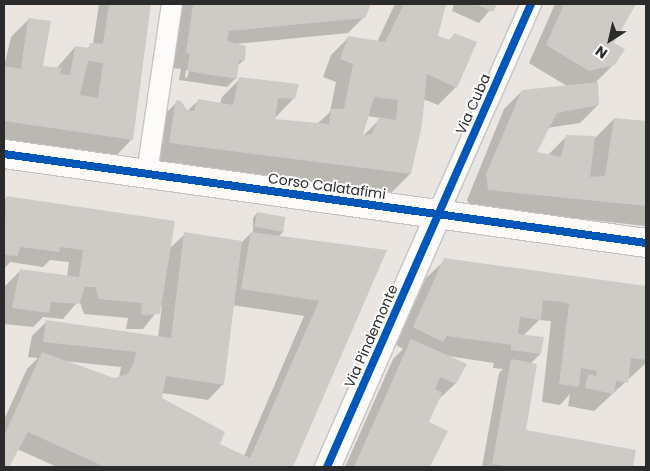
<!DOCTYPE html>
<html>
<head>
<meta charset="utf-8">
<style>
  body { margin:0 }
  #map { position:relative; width:650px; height:471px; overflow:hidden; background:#eae5e0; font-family:Poppins,sans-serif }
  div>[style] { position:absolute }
  .shadow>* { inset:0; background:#0003 }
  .building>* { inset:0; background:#cecbc7; transform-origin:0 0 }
  .roads { filter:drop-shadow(1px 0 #c5c4c3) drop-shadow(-1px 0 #c5c4c3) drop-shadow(0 1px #c5c4c3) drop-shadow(0 -1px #c5c4c3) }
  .minor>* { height:20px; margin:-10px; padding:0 10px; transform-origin:10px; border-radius:10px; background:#fcfbfa }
  .tertiary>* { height:25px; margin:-12.5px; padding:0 12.5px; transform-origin:12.5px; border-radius:12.5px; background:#fcfbfa }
  .secondary>* { height:28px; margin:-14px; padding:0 14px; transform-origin:14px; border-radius:14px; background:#fcfbfa }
  .cycleway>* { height:8px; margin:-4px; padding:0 4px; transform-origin:4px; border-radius:4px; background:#0057b8 }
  span { translate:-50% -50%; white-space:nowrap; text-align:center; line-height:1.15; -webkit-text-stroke:4px #fff; paint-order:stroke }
  .street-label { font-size:14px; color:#2b2b2b }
  .frame { position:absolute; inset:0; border:5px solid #2b2b2b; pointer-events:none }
  .north { position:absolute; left:585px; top:15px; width:50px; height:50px; -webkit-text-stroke:4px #fff; paint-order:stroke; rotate:215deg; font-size:14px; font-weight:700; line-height:20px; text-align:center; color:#2b2b2b }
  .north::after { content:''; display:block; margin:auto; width:18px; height:22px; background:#2b2b2b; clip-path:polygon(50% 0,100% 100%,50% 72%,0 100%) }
</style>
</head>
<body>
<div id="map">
  <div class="shadow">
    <div style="clip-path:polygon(99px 4px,150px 4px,132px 139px,113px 159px,4px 142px,4px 67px,11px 37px,29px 19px,42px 67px,56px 69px,75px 47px,86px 49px,93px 44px)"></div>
    <div style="clip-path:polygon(evenodd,181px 4px,369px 4px,364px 17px,348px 33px,235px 44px,244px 60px,237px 66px,236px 78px,227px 87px,179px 80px,181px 69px,171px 68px,181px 4px,186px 70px,189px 70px,187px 78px,185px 77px,186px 70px)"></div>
    <div style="clip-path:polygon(evenodd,395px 4px,444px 4px,437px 36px,448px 41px,455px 34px,456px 87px,438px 105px,423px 99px,410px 174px,392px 192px,151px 161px,159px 120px,177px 102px,186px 112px,198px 101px,220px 104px,222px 97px,240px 79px,294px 98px,273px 120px,317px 124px,330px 112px,336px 82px,323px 77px,331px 55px,349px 37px,377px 42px,395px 4px,367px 116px,381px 118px,361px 138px,367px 116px)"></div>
    <div style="clip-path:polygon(454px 4px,495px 4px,479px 23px,452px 11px)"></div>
    <div style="clip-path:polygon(555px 4px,635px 4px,612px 43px,614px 64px,597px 81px,598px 105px,580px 123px,547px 128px,535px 153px,548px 155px,567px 136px,593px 140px,614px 119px,646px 123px,646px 226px,470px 207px,467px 200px,504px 109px,522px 91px,567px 86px,529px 63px)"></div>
    <div style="clip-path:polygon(evenodd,7px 197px,169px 249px,185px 234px,240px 244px,253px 231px,253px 218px,257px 213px,284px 231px,278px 237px,385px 251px,292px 467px,57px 467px,17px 449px,8px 467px,4px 467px,4px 420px,27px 369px,38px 358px,28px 357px,32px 336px,47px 321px,158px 338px,162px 305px,143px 329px,126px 329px,128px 318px,84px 314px,79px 300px,63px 319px,43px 317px,33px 327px,4px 324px,5px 286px,20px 271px,67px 277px,69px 262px,50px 260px,43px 267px,10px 262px,4px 269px,4px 200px,7px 197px,232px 305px,304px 316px,244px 456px,219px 444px,161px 399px,162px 393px,208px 400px,223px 384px,232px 305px,7px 197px,64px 361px,121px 367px,119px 378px,114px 380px,64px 361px)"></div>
    <div style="clip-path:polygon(445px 260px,646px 287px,646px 363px,594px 411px,568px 406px,570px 394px,560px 405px,542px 402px,551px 321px,539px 320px,523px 336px,540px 354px,530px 364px,524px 431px,635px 451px,632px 467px,482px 467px,499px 373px,503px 369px,493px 368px,494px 363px,448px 356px,465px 365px,455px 384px,437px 401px,428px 423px,446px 431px,429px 467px,345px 467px,393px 359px,403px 349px,396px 345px,426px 278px)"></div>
  </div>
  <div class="building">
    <div style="clip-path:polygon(evenodd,109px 4px,151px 4px,133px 140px,4px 121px,4px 66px,21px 69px,28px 18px,51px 21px,43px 66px,62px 68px,60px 74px,70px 75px,75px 46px,89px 48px,90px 43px,103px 44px,109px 4px,88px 61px,103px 63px,98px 98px,80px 95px,88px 61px)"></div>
    <div style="clip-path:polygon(193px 4px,371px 4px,365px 18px,229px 31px,227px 41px,246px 46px,245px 60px,239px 60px,237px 79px,187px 71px,190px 54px,186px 53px)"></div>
    <div style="clip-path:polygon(evenodd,404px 4px,446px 4px,438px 36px,450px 40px,454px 33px,477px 42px,457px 88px,427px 74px,422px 125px,411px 174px,169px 143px,176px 100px,181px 101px,187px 110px,194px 111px,198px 99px,233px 105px,239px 77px,299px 84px,295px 99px,278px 98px,275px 119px,329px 124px,331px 109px,344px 109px,353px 64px,340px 59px,348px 36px,385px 42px,404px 4px,374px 97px,398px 100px,396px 120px,379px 117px,372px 134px,363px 135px,374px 97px)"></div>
    <div style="clip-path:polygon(475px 4px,497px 4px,493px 12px)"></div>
    <div style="clip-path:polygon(564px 4px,636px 4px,614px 43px,625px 49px,615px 65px,589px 71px,546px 45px)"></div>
    <div style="clip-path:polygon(598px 82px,599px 105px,557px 113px,537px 152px,561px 157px,566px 135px,595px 136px,590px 177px,605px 176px,614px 118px,646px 121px,646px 206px,488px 190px,486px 174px,522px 90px)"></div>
    <div style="clip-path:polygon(6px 196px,175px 221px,160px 314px,141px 315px,142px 303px,99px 299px,95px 287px,85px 287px,79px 304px,51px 302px,49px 313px,12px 308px,20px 269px,79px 277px,83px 250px,60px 247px,59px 252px,20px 247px,18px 256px,4px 255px)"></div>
    <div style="left:257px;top:212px;width:29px;height:15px;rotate:10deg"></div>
    <div style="clip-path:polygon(184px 232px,242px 241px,224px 385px,166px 376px,162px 398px,225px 432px,220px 444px,250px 458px,319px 301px,241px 289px,251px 232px,387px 250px,293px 467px,105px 467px,28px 432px,9px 467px,4px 467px,4px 436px,42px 352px,114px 378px,128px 374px,134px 362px,136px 352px,43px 342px,46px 320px,171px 338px)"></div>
    <div style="clip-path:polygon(444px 258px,646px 286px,646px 360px,631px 358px,628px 383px,616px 381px,614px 394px,585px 388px,588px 374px,596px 376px,597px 371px,581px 368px,579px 387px,559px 384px,569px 304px,563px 302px,543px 300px,541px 320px,520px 317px,518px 334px,544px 337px,541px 354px,511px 350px,511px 345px,447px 336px,443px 342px,413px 327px)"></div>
    <div style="clip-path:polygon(411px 339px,467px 364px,456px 384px,440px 377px,435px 389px,442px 393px,429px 422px,448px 431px,430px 467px,354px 467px)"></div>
    <div style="clip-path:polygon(511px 359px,537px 364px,526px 430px,636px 450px,633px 467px,513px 467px,492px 464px)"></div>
  </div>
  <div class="roads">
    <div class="minor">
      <div style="left:147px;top:173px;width:171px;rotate:-81.6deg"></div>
      <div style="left:438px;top:214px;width:230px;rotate:-66.1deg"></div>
    </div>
    <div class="tertiary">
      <div style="left:327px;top:467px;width:276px;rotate:-66.3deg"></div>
    </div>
    <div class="secondary">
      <div style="left:4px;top:154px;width:648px;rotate:7.89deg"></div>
    </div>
  </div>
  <div class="cycleway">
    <div style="left:4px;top:154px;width:648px;rotate:7.89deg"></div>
    <div style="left:327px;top:467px;width:506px;rotate:-66.22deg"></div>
  </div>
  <div class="street-label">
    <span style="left:473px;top:104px;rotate:-66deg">Via Cuba</span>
    <span style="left:327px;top:186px;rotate:8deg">Corso Calatafimi</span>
    <span style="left:371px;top:336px;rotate:-66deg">Via Pindemonte</span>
  </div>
  <div class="frame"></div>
  <div class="north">N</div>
</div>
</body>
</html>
